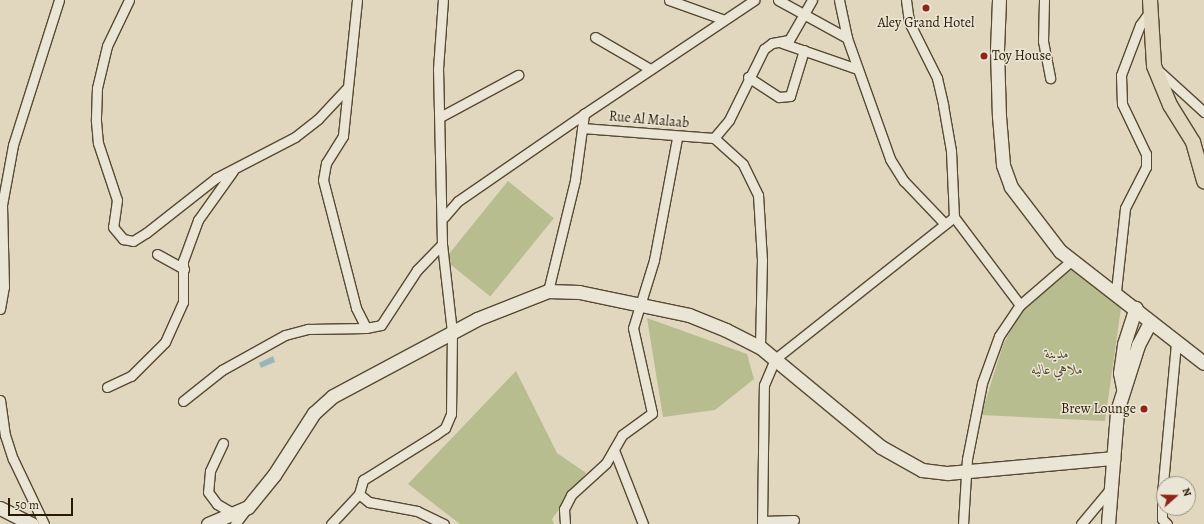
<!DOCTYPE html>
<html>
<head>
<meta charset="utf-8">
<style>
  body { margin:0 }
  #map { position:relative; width:1204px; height:524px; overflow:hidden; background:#e0d7be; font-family:Alegreya,Amiri,serif }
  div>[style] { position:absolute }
  .green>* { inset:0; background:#b7bd8e; transform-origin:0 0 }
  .water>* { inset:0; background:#97b7ba }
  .roads { filter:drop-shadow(1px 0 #584932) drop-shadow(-1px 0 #584932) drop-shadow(0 1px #584932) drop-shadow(0 -1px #584932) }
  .street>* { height:9px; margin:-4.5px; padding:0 4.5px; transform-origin:4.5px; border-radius:4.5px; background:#ebe5d5 }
  .secondary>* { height:13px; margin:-6.5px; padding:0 6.5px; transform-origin:6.5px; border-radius:6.5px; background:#ebe5d5 }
  .primary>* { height:14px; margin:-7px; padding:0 7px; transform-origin:7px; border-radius:7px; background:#e0d7be }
  .dots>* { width:11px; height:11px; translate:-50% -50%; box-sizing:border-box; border:2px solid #ebe5d5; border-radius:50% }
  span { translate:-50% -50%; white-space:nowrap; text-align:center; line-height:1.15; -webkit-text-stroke:3px #ebe5d5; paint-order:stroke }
  .poi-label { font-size:14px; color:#2a1a03 }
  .left { translate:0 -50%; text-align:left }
  .right { translate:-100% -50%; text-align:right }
  .street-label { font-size:14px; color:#2a1a03 }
  .park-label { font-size:14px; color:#544b2d; font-style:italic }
  .north { position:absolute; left:1156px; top:476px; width:40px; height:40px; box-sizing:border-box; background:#ebe5d5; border:1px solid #9e9481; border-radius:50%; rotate:70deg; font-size:11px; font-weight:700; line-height:16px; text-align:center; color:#2a1a03 }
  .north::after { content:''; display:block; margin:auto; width:14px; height:18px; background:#8f2418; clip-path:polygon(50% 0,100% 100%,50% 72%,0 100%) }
  .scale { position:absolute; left:8px; top:498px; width:65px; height:18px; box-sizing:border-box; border:2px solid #2a1a03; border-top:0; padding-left:5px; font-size:12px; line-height:14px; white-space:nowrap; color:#2a1a03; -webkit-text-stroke:3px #ebe5d5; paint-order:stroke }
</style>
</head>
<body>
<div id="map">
  <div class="green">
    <div style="left:508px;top:181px;width:59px;height:101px;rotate:39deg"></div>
    <div style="clip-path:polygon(1070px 267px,1121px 308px,1105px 421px,981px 415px,1003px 345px,1020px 312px)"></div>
    <div style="clip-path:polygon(647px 318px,747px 354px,754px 379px,715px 410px,663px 417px)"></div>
    <div style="clip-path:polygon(516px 371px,557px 453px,586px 473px,552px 519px,554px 524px,460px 524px,408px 484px)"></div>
  </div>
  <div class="water">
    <div style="clip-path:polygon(273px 356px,275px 362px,261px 368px,259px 363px)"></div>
  </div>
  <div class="roads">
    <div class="street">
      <div style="left:129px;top:0;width:51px;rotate:115.6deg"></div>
      <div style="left:107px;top:46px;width:43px;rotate:103.4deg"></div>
      <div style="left:97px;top:88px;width:33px;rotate:92deg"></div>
      <div style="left:96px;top:121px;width:22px;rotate:85deg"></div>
      <div style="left:98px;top:143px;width:60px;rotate:71.6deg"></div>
      <div style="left:117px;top:200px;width:27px;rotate:98deg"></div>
      <div style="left:113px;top:227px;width:16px;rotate:50deg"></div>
      <div style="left:123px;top:239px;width:10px;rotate:11deg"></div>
      <div style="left:133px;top:241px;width:15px;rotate:-32deg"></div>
      <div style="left:146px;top:233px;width:89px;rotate:-38.2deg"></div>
      <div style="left:216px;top:178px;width:89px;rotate:-27.4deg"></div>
      <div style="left:295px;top:137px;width:29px;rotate:-38deg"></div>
      <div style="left:318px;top:119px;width:42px;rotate:-46.9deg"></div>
      <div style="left:357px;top:0;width:137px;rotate:95.9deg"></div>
      <div style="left:343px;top:136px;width:32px;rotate:122deg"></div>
      <div style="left:326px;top:163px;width:17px;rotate:100deg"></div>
      <div style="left:323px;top:180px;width:132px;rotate:75.5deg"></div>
      <div style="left:356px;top:308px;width:22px;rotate:63deg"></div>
      <div style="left:366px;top:328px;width:15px;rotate:-11deg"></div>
      <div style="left:381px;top:325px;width:66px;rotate:-56.8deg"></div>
      <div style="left:417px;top:270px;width:36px;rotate:-46deg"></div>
      <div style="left:669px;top:0;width:56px;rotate:19.7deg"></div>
      <div style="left:778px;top:0;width:79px;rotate:28.8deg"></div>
      <div style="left:839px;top:0;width:39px;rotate:78deg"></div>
      <div style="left:847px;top:38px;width:128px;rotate:70.4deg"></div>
      <div style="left:890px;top:159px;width:26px;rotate:58deg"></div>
      <div style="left:904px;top:181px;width:59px;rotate:46.4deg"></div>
      <div style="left:906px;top:0;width:22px;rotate:82deg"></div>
      <div style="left:909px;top:22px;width:63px;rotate:63.4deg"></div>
      <div style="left:937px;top:78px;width:28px;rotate:77deg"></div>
      <div style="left:943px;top:105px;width:47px;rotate:80.1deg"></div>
      <div style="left:951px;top:151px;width:66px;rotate:87.4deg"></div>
      <div style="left:954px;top:217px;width:110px;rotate:53.1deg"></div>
      <div style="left:1020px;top:305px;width:67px;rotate:-40.8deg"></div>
      <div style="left:1044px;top:0;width:41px;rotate:91.4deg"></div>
      <div style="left:1043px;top:41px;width:38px;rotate:79deg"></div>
      <div style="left:595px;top:37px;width:64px;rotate:30.2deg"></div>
      <div style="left:782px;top:43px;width:79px;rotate:19.1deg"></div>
      <div style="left:1159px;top:71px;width:61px;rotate:42.3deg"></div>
      <div style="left:748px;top:77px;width:37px;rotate:33deg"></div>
      <div style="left:779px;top:97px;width:11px;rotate:-5deg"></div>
      <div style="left:790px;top:96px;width:48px;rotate:-73.1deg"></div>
      <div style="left:440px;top:117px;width:89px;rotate:-28.3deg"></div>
      <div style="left:582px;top:128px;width:132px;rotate:4.3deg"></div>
      <div style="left:444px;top:217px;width:21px;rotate:-49deg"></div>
      <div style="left:458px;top:201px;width:153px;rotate:-34.6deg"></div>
      <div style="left:157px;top:254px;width:31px;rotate:29deg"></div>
      <div style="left:548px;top:291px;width:114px;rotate:-76.3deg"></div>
      <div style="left:575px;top:180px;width:67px;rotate:-82.2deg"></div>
      <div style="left:584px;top:114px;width:205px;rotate:-33.8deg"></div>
      <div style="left:1116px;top:291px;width:83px;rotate:-83.8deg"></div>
      <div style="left:1125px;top:208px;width:46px;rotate:-62.9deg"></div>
      <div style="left:1146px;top:167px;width:13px;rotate:-90deg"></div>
      <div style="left:1146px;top:154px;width:55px;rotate:-115.6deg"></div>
      <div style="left:1122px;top:104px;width:29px;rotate:-92deg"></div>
      <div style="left:1121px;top:75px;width:53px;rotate:-69.2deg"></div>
      <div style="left:1140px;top:25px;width:19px;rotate:-54deg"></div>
      <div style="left:0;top:309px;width:22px;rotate:-80deg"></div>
      <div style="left:4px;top:287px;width:82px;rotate:-91.4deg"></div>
      <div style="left:2px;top:205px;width:61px;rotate:-79.6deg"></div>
      <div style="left:13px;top:145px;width:152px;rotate:-72.4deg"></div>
      <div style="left:760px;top:347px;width:87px;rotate:-88.7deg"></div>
      <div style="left:762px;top:260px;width:65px;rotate:-93.5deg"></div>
      <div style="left:758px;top:195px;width:34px;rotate:-116deg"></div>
      <div style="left:743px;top:164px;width:39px;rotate:-138deg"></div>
      <div style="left:714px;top:138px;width:23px;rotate:-50deg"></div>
      <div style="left:729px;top:120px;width:79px;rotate:-63.8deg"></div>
      <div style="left:764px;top:49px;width:10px;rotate:-37deg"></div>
      <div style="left:772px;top:43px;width:17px;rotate:-10deg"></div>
      <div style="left:789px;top:40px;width:46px;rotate:-60.1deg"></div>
      <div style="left:107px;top:387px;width:26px;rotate:-25deg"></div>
      <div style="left:131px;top:376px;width:48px;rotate:-45deg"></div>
      <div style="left:165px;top:342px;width:44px;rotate:-65.8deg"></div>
      <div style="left:183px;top:302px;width:41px;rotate:-90deg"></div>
      <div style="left:183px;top:261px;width:44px;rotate:-69.9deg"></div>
      <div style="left:198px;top:220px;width:60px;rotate:-54.5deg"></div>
      <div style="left:0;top:400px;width:35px;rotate:82deg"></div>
      <div style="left:5px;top:435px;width:25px;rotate:72deg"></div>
      <div style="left:13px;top:459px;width:72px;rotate:64.5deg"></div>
      <div style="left:183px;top:401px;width:50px;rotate:-38.5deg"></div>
      <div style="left:222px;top:370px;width:72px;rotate:-29.1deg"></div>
      <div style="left:285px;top:335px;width:24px;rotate:-15deg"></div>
      <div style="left:308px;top:329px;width:58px;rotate:-1deg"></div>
      <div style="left:223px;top:443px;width:31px;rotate:115deg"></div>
      <div style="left:210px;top:471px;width:21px;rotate:95deg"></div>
      <div style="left:208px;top:492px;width:15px;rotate:53deg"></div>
      <div style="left:217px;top:504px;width:20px;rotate:30deg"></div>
      <div style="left:614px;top:450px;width:79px;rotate:68.6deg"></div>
      <div style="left:359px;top:494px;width:13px;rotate:39deg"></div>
      <div style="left:369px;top:502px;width:49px;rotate:10.6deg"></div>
      <div style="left:417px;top:511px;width:30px;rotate:26deg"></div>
      <div style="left:763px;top:521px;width:31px;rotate:-2deg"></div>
      <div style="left:235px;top:524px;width:20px;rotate:-53deg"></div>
      <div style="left:331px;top:524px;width:41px;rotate:-47deg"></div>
      <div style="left:359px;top:494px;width:15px;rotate:-74deg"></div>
      <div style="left:363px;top:480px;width:85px;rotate:-32deg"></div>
      <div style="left:435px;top:435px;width:12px;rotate:-35deg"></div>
      <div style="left:445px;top:428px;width:15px;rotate:-67deg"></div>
      <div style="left:451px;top:414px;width:82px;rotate:-89.3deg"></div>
      <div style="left:452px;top:332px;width:89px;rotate:-96.5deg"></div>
      <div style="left:442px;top:244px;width:175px;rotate:-91.3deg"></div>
      <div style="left:438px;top:69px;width:69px;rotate:-85.9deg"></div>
      <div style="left:565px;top:524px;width:15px;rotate:-94deg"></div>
      <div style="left:564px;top:509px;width:16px;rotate:-63deg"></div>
      <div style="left:571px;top:495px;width:47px;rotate:-42.4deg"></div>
      <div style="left:606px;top:463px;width:32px;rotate:-60deg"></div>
      <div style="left:622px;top:435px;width:37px;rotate:-36deg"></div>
      <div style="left:652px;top:413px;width:87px;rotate:-102.6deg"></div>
      <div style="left:633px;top:328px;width:71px;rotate:-72.8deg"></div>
      <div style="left:654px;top:260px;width:124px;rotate:-79.3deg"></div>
      <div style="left:762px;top:524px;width:139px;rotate:-89.2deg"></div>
      <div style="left:764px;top:385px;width:28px;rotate:-67deg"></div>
      <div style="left:775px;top:359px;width:228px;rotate:-38.4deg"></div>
      <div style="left:963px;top:524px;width:65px;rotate:-86.5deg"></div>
      <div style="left:967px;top:459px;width:77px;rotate:-78.8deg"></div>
      <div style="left:982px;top:383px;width:50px;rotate:-70.1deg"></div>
      <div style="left:999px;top:336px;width:37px;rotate:-56deg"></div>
      <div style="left:1081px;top:524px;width:47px;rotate:-50.2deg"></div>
      <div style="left:1167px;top:524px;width:7px;rotate:-135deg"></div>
      <div style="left:1162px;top:519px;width:25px;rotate:-90deg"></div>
      <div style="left:1162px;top:494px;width:153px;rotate:-84.7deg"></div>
    </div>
    <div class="secondary">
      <div style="left:999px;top:0;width:50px;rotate:92.3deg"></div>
      <div style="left:997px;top:50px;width:66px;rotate:88.3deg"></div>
      <div style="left:999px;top:116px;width:49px;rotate:85.3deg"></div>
      <div style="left:1003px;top:165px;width:23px;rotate:70deg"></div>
      <div style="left:1011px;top:187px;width:81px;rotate:52.6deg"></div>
      <div style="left:1060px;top:251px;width:182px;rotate:37.9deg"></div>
      <div style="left:1123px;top:388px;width:15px;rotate:-101deg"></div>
      <div style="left:1120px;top:373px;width:29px;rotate:-82deg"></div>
      <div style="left:1124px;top:344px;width:38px;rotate:-72deg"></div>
      <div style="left:0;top:508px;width:36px;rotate:27deg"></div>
      <div style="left:208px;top:524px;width:43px;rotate:-23deg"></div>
      <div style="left:248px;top:507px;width:41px;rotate:-50.9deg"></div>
      <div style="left:274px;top:475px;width:74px;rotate:-57.2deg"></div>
      <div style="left:314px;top:413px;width:25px;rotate:-42deg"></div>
      <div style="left:333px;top:396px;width:163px;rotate:-28.1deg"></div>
      <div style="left:477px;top:319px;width:76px;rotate:-21.5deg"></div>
      <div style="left:548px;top:291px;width:31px;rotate:2deg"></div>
      <div style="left:579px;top:292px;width:112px;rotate:11.8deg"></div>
      <div style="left:689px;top:315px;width:40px;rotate:22deg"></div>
      <div style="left:726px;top:330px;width:38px;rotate:27deg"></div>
      <div style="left:760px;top:347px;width:157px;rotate:39.6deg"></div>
      <div style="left:881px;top:447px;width:47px;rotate:29.3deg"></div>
      <div style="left:922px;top:470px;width:26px;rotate:7deg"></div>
      <div style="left:948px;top:473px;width:166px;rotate:-5.2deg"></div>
      <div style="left:1108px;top:524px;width:113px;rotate:-85.4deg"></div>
      <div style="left:1117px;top:411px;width:69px;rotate:-72.3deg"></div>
      <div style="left:1138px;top:345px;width:26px;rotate:-62deg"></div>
    </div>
    <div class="primary">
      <div style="left:1150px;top:0;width:66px;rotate:86.5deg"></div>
      <div style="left:1154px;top:66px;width:42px;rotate:67.7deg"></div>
      <div style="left:1170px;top:105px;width:44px;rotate:58.1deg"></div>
      <div style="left:1193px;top:142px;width:41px;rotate:74.2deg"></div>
    </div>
  </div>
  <div class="dots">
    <div style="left:926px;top:8px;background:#8f2418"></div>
    <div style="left:984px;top:56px;background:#8f2418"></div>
    <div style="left:1144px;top:409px;background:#8f2418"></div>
  </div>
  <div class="poi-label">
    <span style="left:926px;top:23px">Aley Grand Hotel</span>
    <span class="left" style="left:992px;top:56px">Toy House</span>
    <span class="right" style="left:1136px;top:409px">Brew Lounge</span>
  </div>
  <div class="street-label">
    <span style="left:649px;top:120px;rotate:5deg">Rue Al Malaab</span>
  </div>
  <div class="park-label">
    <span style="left:1057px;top:362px">مدينة<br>ملاهي عاليه</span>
  </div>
  <div class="north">N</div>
  <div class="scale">50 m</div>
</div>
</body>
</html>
